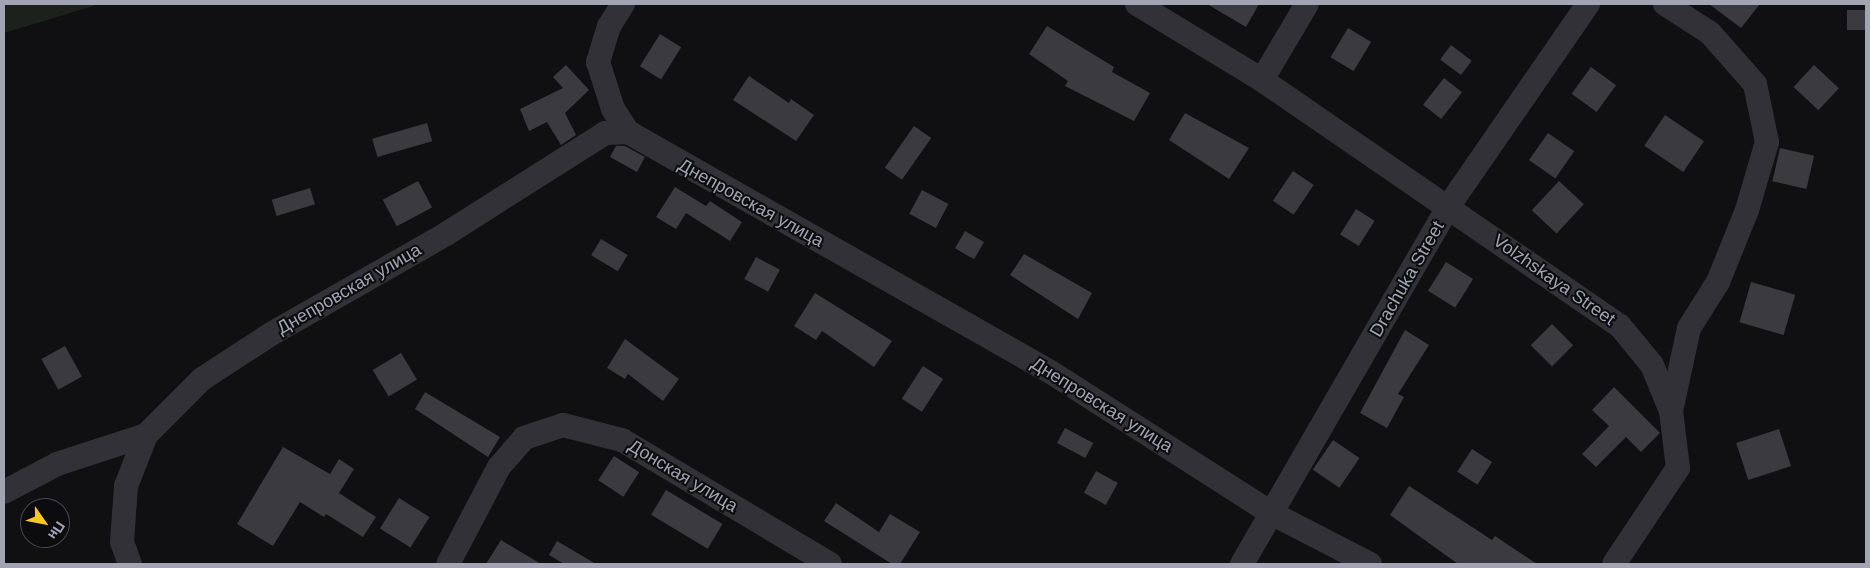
<!DOCTYPE html>
<html>
<head>
<meta charset="utf-8">
<style>
  body { margin:0 }
  #map { position:relative; width:1870px; height:568px; overflow:hidden; background:#101012; font-family:Arial,sans-serif }
  div>[style] { position:absolute }
  .green>* { inset:0; background:#1b221c }
  .building>* { inset:0; background:#3a3a3f; transform-origin:0 0 }
  .minor>* { height:24px; margin:-12px; padding:0 12px; transform-origin:12px; border-radius:12px; background:#313137 }
  span { translate:-50% -50%; white-space:nowrap; text-align:center; line-height:1.15; -webkit-text-stroke:4px #0c0b0d; paint-order:stroke }
  .street-label { font-size:18px; color:#a1a4b3 }
  .frame { position:absolute; inset:0; border:5px solid #a1a4b3; pointer-events:none }
  .north { position:absolute; left:20px; top:498px; width:50px; height:50px; box-sizing:border-box; background:#0c0b0d; border:1px solid #48484f; border-radius:50%; rotate:123deg; font-size:14px; font-weight:700; line-height:20px; text-align:center; color:#a1a4b3 }
  .north::after { content:''; display:block; margin:auto; width:18px; height:22px; background:#f7c923; clip-path:polygon(50% 0,100% 100%,50% 72%,0 100%) }
</style>
</head>
<body>
<div id="map">
  <div class="green">
    <div style="clip-path:polygon(4px 4px,100px 4px,4px 33px)"></div>
  </div>
  <div class="building">
    <div style="clip-path:polygon(1207px 4px,1259px 4px,1246px 27px)"></div>
    <div style="clip-path:polygon(1709px 4px,1760px 4px,1741px 28px)"></div>
    <div style="left:1866px;top:10px;width:20px;height:19px;rotate:90deg"></div>
    <div style="clip-path:polygon(1047px 26px,1114px 67px,1112px 72px,1150px 93px,1134px 121px,1065px 86px,1068px 81px,1029px 54px)"></div>
    <div style="left:1348px;top:28px;width:27px;height:34px;rotate:31deg"></div>
    <div style="left:660px;top:34px;width:25px;height:38px;rotate:32deg"></div>
    <div style="left:1451px;top:45px;width:26px;height:18px;rotate:37deg"></div>
    <div style="clip-path:polygon(566px 65px,589px 90px,565px 113px,576px 135px,561px 145px,547px 122px,529px 131px,520px 109px,563px 88px,553px 77px)"></div>
    <div style="left:1814px;top:65px;width:34px;height:30px;rotate:43deg"></div>
    <div style="left:1591px;top:67px;width:31px;height:33px;rotate:36deg"></div>
    <div style="clip-path:polygon(749px 76px,789px 103px,791px 99px,814px 115px,796px 141px,733px 100px)"></div>
    <div style="left:1444px;top:78px;width:23px;height:34px;rotate:38deg"></div>
    <div style="clip-path:polygon(1185px 113px,1249px 148px,1229px 179px,1169px 140px)"></div>
    <div style="left:1665px;top:115px;width:47px;height:37px;rotate:34deg"></div>
    <div style="left:427px;top:123px;width:19px;height:57px;rotate:74deg"></div>
    <div style="left:914px;top:126px;width:21px;height:51px;rotate:35deg"></div>
    <div style="left:1548px;top:133px;width:32px;height:33px;rotate:35deg"></div>
    <div style="clip-path:polygon(616px 146px,625px 146px,645px 157px,637px 172px,610px 157px)"></div>
    <div style="left:1780px;top:148px;width:35px;height:34px;rotate:13deg"></div>
    <div style="left:1293px;top:171px;width:25px;height:36px;rotate:34deg"></div>
    <div style="left:418px;top:181px;width:30px;height:40px;rotate:62deg"></div>
    <div style="left:1559px;top:181px;width:34px;height:40px;rotate:43deg"></div>
    <div style="clip-path:polygon(675px 187px,706px 206px,710px 201px,742px 222px,730px 241px,686px 213px,676px 229px,656px 217px)"></div>
    <div style="left:310px;top:188px;width:17px;height:40px;rotate:73deg"></div>
    <div style="left:922px;top:190px;width:30px;height:27px;rotate:28deg"></div>
    <div style="left:1356px;top:209px;width:22px;height:30px;rotate:32deg"></div>
    <div style="left:965px;top:231px;width:22px;height:20px;rotate:30deg"></div>
    <div style="left:601px;top:239px;width:31px;height:19px;rotate:31deg"></div>
    <div style="clip-path:polygon(1024px 254px,1092px 293px,1078px 319px,1010px 275px)"></div>
    <div style="left:756px;top:257px;width:27px;height:25px;rotate:28deg"></div>
    <div style="left:1446px;top:262px;width:32px;height:34px;rotate:32deg"></div>
    <div style="left:1751px;top:282px;width:46px;height:42px;rotate:16deg"></div>
    <div style="clip-path:polygon(815px 293px,892px 341px,874px 367px,822px 331px,816px 340px,794px 326px)"></div>
    <div style="left:1552px;top:324px;width:30px;height:30px;rotate:45deg"></div>
    <div style="clip-path:polygon(1405px 330px,1429px 345px,1398px 394px,1404px 397px,1387px 428px,1360px 413px)"></div>
    <div style="clip-path:polygon(625px 339px,679px 379px,663px 401px,628px 374px,625px 379px,607px 368px)"></div>
    <div style="left:65px;top:346px;width:35px;height:27px;rotate:61deg"></div>
    <div style="left:401px;top:353px;width:31px;height:33px;rotate:59deg"></div>
    <div style="left:923px;top:366px;width:24px;height:39px;rotate:33deg"></div>
    <div style="clip-path:polygon(1614px 387px,1660px 433px,1641px 452px,1626px 437px,1596px 467px,1582px 454px,1609px 426px,1592px 410px)"></div>
    <div style="clip-path:polygon(425px 392px,500px 437px,488px 457px,415px 409px)"></div>
    <div style="left:1065px;top:428px;width:32px;height:17px;rotate:28deg"></div>
    <div style="left:1779px;top:429px;width:39px;height:45px;rotate:72deg"></div>
    <div style="left:1333px;top:440px;width:32px;height:36px;rotate:34deg"></div>
    <div style="clip-path:polygon(283px 447px,330px 474px,339px 459px,354px 469px,339px 493px,376px 517px,363px 537px,326px 514px,324px 517px,300px 502px,273px 546px,237px 524px)"></div>
    <div style="left:1472px;top:449px;width:24px;height:27px;rotate:33deg"></div>
    <div style="left:614px;top:456px;width:30px;height:29px;rotate:33deg"></div>
    <div style="left:1096px;top:471px;width:25px;height:25px;rotate:29deg"></div>
    <div style="clip-path:polygon(1409px 486px,1492px 540px,1495px 536px,1537px 564px,1458px 564px,1390px 515px)"></div>
    <div style="left:666px;top:490px;width:66px;height:29px;rotate:31deg"></div>
    <div style="left:399px;top:498px;width:36px;height:36px;rotate:32deg"></div>
    <div style="clip-path:polygon(836px 503px,879px 532px,890px 514px,920px 532px,900px 564px,892px 564px,824px 521px)"></div>
    <div style="clip-path:polygon(501px 540px,541px 564px,486px 564px)"></div>
    <div style="clip-path:polygon(557px 541px,596px 564px,564px 564px,549px 555px)"></div>
  </div>
  <div class="minor">
    <div style="left:623px;top:4px;width:26px;rotate:122deg"></div>
    <div style="left:609px;top:26px;width:38px;rotate:107deg"></div>
    <div style="left:598px;top:62px;width:49px;rotate:72.3deg"></div>
    <div style="left:613px;top:109px;width:27px;rotate:57deg"></div>
    <div style="left:1137px;top:4px;width:146px;rotate:31.3deg"></div>
    <div style="left:1262px;top:80px;width:434px;rotate:34.5deg"></div>
    <div style="left:1620px;top:326px;width:50px;rotate:50.6deg"></div>
    <div style="left:1652px;top:365px;width:50px;rotate:67.6deg"></div>
    <div style="left:1671px;top:411px;width:57px;rotate:83deg"></div>
    <div style="left:1678px;top:468px;width:115px;rotate:123.7deg"></div>
    <div style="left:1665px;top:4px;width:54px;rotate:32.8deg"></div>
    <div style="left:1710px;top:33px;width:68px;rotate:48.6deg"></div>
    <div style="left:1755px;top:84px;width:59px;rotate:78.3deg"></div>
    <div style="left:1767px;top:142px;width:71px;rotate:106.4deg"></div>
    <div style="left:1747px;top:210px;width:78px;rotate:111.9deg"></div>
    <div style="left:1718px;top:282px;width:54px;rotate:122.2deg"></div>
    <div style="left:1689px;top:328px;width:85px;rotate:102.2deg"></div>
    <div style="left:1262px;top:80px;width:88px;rotate:-59.4deg"></div>
    <div style="left:4px;top:492px;width:60px;rotate:-27.8deg"></div>
    <div style="left:57px;top:464px;width:94px;rotate:-18deg"></div>
    <div style="left:130px;top:564px;width:23px;rotate:-110deg"></div>
    <div style="left:122px;top:542px;width:56px;rotate:-85.9deg"></div>
    <div style="left:126px;top:486px;width:55px;rotate:-68.6deg"></div>
    <div style="left:146px;top:435px;width:79px;rotate:-45deg"></div>
    <div style="left:202px;top:379px;width:82px;rotate:-33.1deg"></div>
    <div style="left:271px;top:334px;width:202px;rotate:-29.7deg"></div>
    <div style="left:446px;top:234px;width:188px;rotate:-32.4deg"></div>
    <div style="left:605px;top:133px;width:23px;rotate:-2deg"></div>
    <div style="left:628px;top:132px;width:484px;rotate:29.6deg"></div>
    <div style="left:1049px;top:371px;width:266px;rotate:32.6deg"></div>
    <div style="left:1273px;top:514px;width:109px;rotate:27.3deg"></div>
    <div style="left:448px;top:564px;width:110px;rotate:-62.3deg"></div>
    <div style="left:499px;top:467px;width:38px;rotate:-49deg"></div>
    <div style="left:524px;top:438px;width:41px;rotate:-18.4deg"></div>
    <div style="left:563px;top:425px;width:61px;rotate:14.3deg"></div>
    <div style="left:622px;top:440px;width:242px;rotate:30.8deg"></div>
    <div style="left:1242px;top:564px;width:412px;rotate:-60deg"></div>
    <div style="left:1448px;top:207px;width:247px;rotate:-55.4deg"></div>
  </div>
  <div class="street-label">
    <span style="left:751px;top:203px;rotate:29deg">Днепровская улица</span>
    <span style="left:1407px;top:279px;rotate:-60deg">Drachuka Street</span>
    <span style="left:1554px;top:280px;rotate:35deg">Volzhskaya Street</span>
    <span style="left:349px;top:289px;rotate:-30deg">Днепровская улица</span>
    <span style="left:1102px;top:405px;rotate:32deg">Днепровская улица</span>
    <span style="left:683px;top:476px;rotate:31deg">Донская улица</span>
  </div>
  <div class="frame"></div>
  <div class="north">Пн</div>
</div>
</body>
</html>
